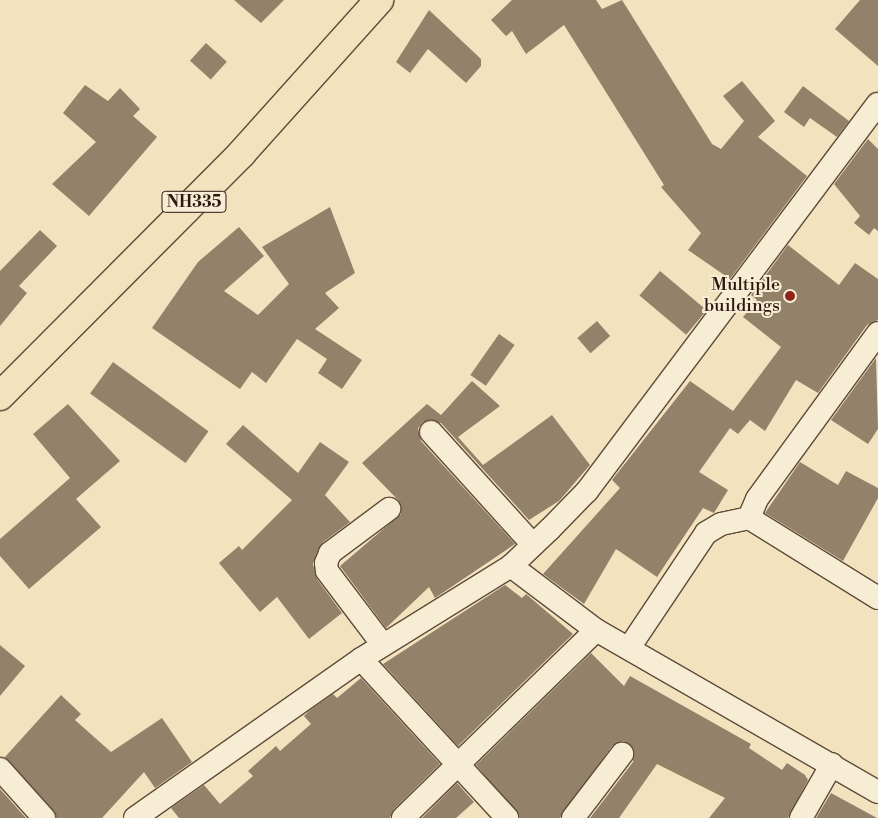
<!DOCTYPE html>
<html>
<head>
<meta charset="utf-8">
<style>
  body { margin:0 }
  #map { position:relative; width:878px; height:818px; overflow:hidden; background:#f2e3be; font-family:"Libre Bodoni",serif }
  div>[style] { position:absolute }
  .building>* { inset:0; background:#94816a; transform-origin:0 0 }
  .roads { filter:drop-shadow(1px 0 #5f4a3b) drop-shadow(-1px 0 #5f4a3b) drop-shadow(0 1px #5f4a3b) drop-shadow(0 -1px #5f4a3b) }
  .street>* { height:22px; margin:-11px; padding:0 11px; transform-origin:11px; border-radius:11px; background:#f7edd5 }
  .highway>* { height:28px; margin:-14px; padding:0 14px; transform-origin:14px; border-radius:14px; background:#f2e3be }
  .dots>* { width:14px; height:14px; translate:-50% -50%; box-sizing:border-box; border:2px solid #f7edd5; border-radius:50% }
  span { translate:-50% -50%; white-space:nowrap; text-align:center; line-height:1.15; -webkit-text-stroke:4px #f7edd5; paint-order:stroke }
  .shield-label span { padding:1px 4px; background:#f7edd5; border:1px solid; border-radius:4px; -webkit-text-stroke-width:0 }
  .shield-label { font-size:16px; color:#2e170f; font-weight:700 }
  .poi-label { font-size:18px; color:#2e170f }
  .right { translate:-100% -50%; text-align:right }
</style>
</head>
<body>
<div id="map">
  <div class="building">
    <div style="clip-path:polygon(234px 0,284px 0,261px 23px)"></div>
    <div style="clip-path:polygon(512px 0,596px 0,602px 9px,622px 0,712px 144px,721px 149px,744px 121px,723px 96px,742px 81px,775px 121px,758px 137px,807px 176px,730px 279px,688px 250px,701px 233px,661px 187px,664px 185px,564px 25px,526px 54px,512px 31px,506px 36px,491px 20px)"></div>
    <div style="clip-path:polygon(860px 0,878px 0,878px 66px,835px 29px)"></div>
    <div style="clip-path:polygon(429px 10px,481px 59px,481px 66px,466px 83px,428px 49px,410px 73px,396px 62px)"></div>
    <div style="left:206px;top:43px;width:28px;height:24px;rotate:42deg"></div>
    <div style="clip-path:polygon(85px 85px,108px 101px,120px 88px,140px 109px,133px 116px,157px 137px,89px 216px,52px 184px,96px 142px,63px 113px)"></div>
    <div style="clip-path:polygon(803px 86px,849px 121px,837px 137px,810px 118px,804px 127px,784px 112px)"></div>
    <div style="clip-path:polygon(868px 139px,878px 149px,878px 231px,874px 228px,869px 235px,854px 223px,860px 216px,834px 184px)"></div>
    <div style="clip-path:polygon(330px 207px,355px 273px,325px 293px,339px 308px,315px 329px,362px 360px,342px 389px,318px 373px,327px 359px,297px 339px,266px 383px,252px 372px,240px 389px,152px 328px,198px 262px,239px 227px,264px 256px,224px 291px,258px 315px,289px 284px,262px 247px)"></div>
    <div style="clip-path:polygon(40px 230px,57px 246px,19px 286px,27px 293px,0 326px,0 271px)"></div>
    <div style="clip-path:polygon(788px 245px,839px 285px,855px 263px,878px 279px,878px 320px,867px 325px,818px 393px,796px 380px,765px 431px,750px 420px,738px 434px,730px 428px,699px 472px,728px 490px,714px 513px,703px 508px,657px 577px,616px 549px,584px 604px,543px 574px,620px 488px,612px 480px,690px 381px,733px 411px,781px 347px,743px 317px,757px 300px,751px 295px)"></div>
    <div style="left:660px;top:271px;width:61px;height:32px;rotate:40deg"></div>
    <div style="left:597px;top:321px;width:20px;height:26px;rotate:49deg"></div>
    <div style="left:499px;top:334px;width:19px;height:50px;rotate:35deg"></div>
    <div style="clip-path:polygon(876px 358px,878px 429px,868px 444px,831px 420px)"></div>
    <div style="left:113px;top:362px;width:118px;height:39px;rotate:36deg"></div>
    <div style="clip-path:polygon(472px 381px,500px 406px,458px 437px,483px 465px,552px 415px,590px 465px,559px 501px,529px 520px,441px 423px,423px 422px,418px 428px,421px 441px,515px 544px,435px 598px,429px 587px,386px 628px,340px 566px,401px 514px,399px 501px,362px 463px,427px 404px,441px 415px)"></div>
    <div style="clip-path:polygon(68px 404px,120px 461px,76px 499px,101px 527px,29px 589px,0 556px,0 539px,70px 478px,33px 434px)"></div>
    <div style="clip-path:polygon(243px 425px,298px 473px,320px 442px,349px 462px,325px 495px,350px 522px,322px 543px,313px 564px,317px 579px,342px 613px,309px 639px,277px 597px,260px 612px,219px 563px,239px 546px,242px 550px,292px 500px,226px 444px)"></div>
    <div style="clip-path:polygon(800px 462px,838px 485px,846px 471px,878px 488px,878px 498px,843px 561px,765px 513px)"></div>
    <div style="clip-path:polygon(505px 585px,522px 598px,526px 594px,573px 634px,458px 746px,383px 664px)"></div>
    <div style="clip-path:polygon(0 645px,25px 666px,0 696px)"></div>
    <div style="clip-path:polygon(591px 653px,624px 686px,630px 676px,751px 744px,749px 748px,782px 770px,787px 763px,805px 775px,808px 780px,788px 818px,709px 818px,725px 798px,657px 764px,619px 818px,590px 818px,633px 762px,634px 749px,623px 741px,612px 746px,560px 818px,520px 818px,476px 765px)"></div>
    <div style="clip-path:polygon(361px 678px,440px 764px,394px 809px,390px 818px,179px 818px,171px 808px,204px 785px,220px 804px,253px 776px,248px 771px,276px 746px,280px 751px,311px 724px,304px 716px,309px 711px,333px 694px,337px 698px)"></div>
    <div style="clip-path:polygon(61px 695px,81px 714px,75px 720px,111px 752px,162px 718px,192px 762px,155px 788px,144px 772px,102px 818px,57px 818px,5px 757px)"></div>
    <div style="clip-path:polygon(457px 783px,474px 802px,456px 818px,422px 818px)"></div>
    <div style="clip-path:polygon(0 789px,26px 818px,0 818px)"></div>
    <div style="clip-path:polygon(831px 793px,877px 818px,816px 818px)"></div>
  </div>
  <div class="roads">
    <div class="street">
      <div style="left:878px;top:333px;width:205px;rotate:126.1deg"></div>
      <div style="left:757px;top:499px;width:21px;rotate:113deg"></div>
      <div style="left:749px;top:518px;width:152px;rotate:31.8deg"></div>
      <div style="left:431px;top:432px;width:152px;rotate:47.9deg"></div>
      <div style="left:511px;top:566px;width:106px;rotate:37deg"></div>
      <div style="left:596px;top:630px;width:325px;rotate:29.9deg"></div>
      <div style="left:383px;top:645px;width:93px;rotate:-127.1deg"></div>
      <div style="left:327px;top:571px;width:8px;rotate:-97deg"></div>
      <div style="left:326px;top:563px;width:11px;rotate:-68deg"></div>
      <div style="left:330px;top:553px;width:74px;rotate:-36.7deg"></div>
      <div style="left:629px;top:648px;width:138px;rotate:-56.2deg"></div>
      <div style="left:706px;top:533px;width:17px;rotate:-31deg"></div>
      <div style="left:721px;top:524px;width:29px;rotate:-12deg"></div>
      <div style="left:361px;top:659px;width:216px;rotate:47.4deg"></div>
      <div style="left:0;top:769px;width:66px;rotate:48.1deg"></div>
      <div style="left:135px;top:818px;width:276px;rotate:-35.1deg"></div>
      <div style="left:361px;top:659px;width:176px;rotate:-31.8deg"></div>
      <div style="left:511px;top:566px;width:54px;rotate:-43.5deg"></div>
      <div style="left:550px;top:529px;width:53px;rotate:-45.8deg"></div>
      <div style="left:587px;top:491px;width:484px;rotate:-53.1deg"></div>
      <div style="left:403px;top:818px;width:269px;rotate:-44.2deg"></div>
      <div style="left:573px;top:818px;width:81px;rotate:-52.6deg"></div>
      <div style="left:801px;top:818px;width:62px;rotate:-60.1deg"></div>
    </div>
    <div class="highway">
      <div style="left:0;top:396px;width:342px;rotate:-45.1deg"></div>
      <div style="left:241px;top:154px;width:207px;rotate:-48.1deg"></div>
    </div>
  </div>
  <div class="dots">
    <div style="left:790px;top:296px;background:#8f2418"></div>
  </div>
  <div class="shield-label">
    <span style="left:194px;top:202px">NH335</span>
  </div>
  <div class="poi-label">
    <span class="right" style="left:780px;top:296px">Multiple<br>buildings</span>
  </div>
</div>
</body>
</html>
